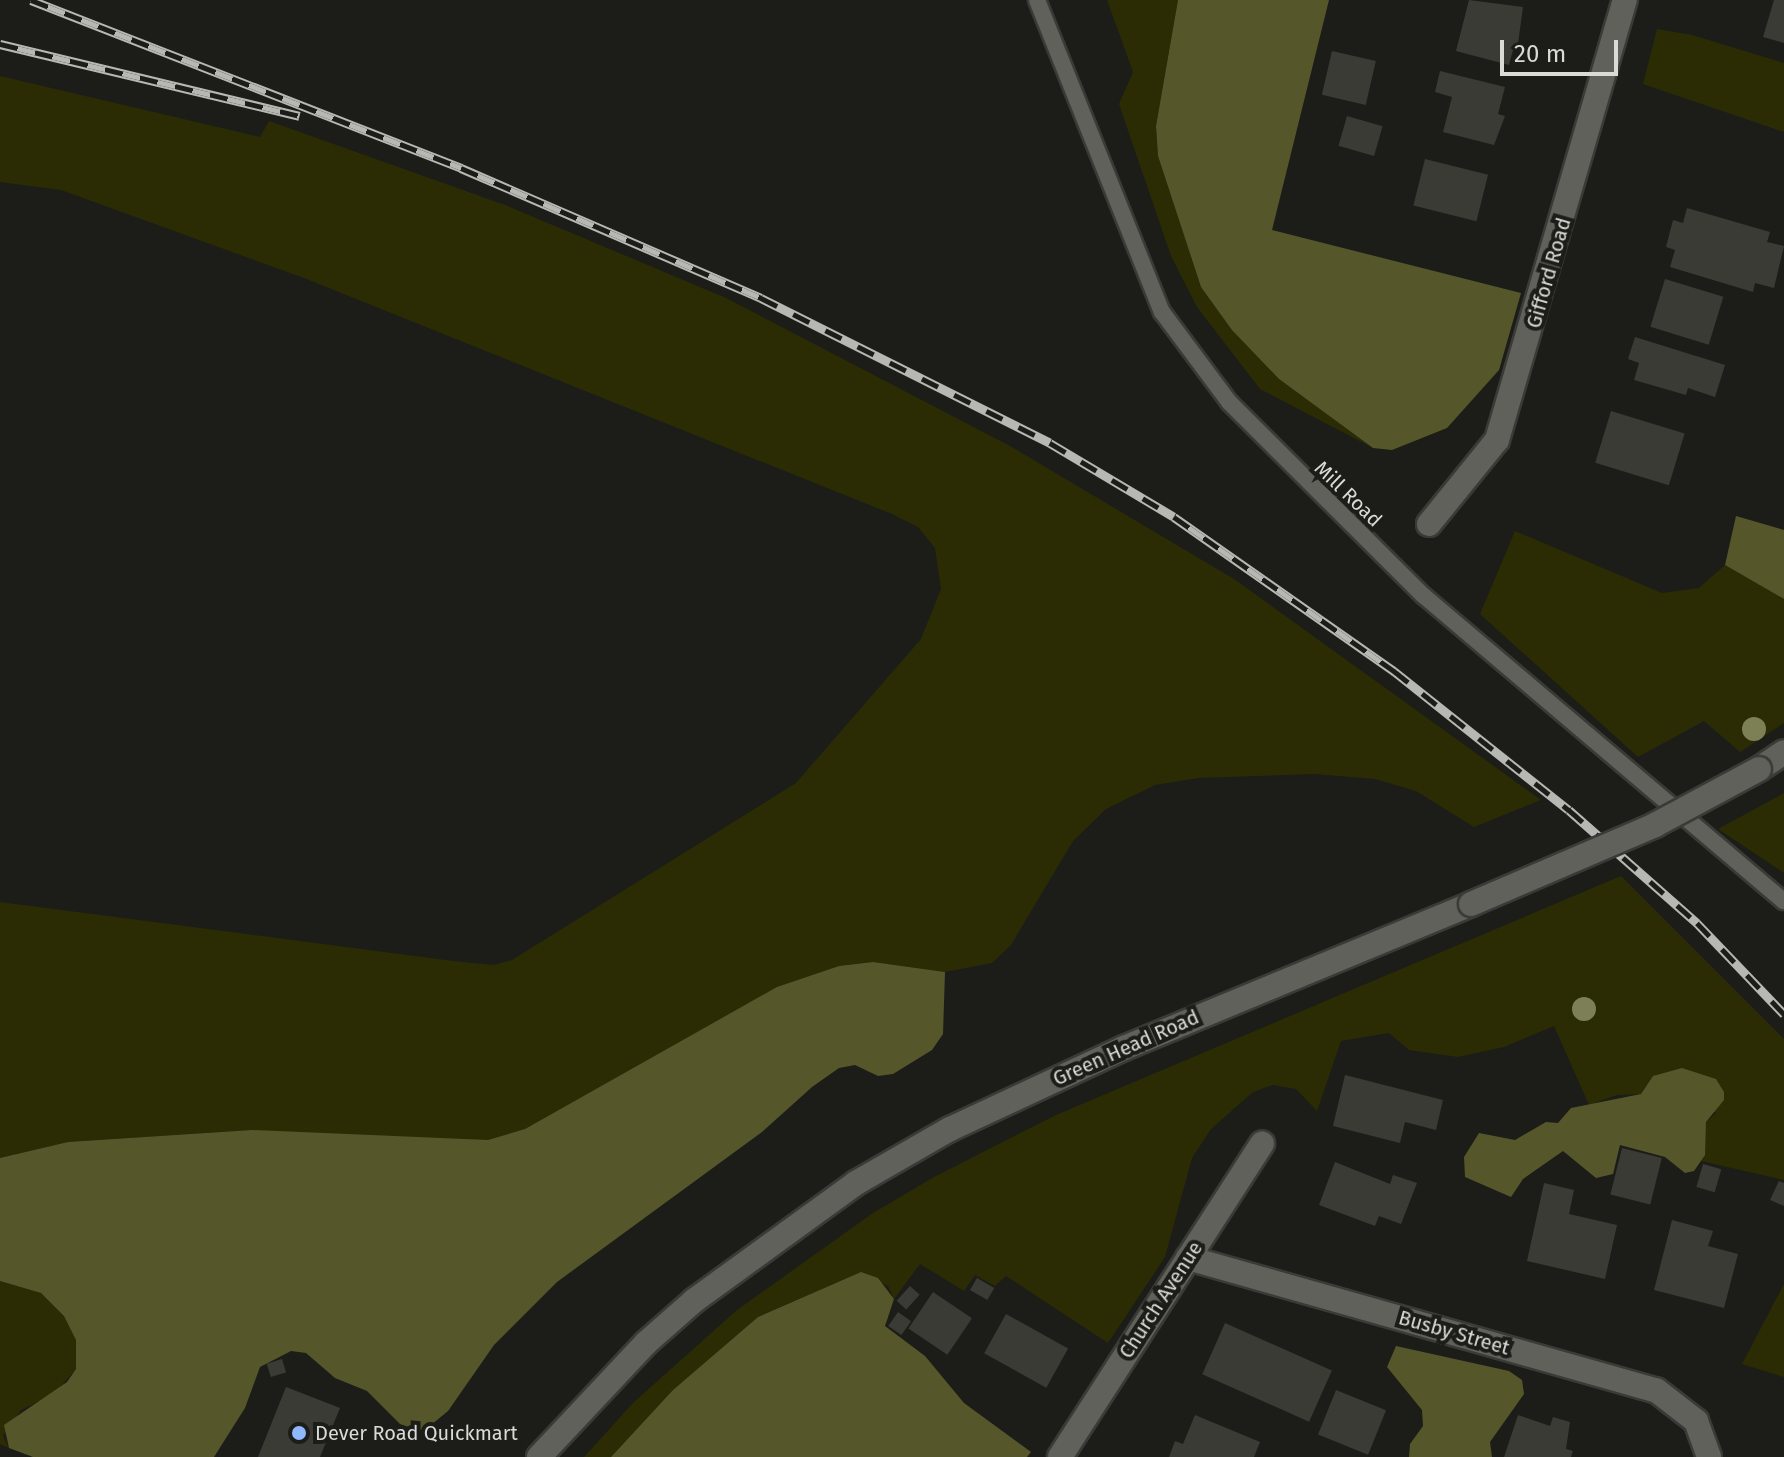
<!DOCTYPE html>
<html>
<head>
<meta charset="utf-8">
<style>
  body { margin:0 }
  #map { position:relative; width:1784px; height:1457px; overflow:hidden; background:#1c1d18; font-family:"Fira Sans",sans-serif }
  div>[style] { position:absolute }
  .green>* { inset:0; background:#2b2c03 }
  .forest>* { inset:0; background:#55572a }
  .building>* { inset:0; background:#3b3b36; transform-origin:0 0 }
  .roads { filter:drop-shadow(2px 0 #3a3a37) drop-shadow(-2px 0 #3a3a37) drop-shadow(0 2px #3a3a37) drop-shadow(0 -2px #3a3a37) }
  .service>* { height:16px; margin:-8px; padding:0 8px; transform-origin:8px; border-radius:8px; background:#61615c }
  .minor>* { height:24px; margin:-12px; padding:0 12px; transform-origin:12px; border-radius:12px; background:#61615c }
  .tertiary>* { height:24px; margin:-12px; padding:0 12px; transform-origin:12px; border-radius:12px; background:#61615c }
  .rail>* { height:9px; margin-top:-4.5px; transform-origin:0; background:repeating-linear-gradient(90deg,#1c1d18 0 18px,#b7b7b4 0 36px); box-sizing:border-box; border-block:2px solid #b7b7b4 }
  .bridges { filter:drop-shadow(2px 0 #3a3a37) drop-shadow(-2px 0 #3a3a37) drop-shadow(0 2px #3a3a37) drop-shadow(0 -2px #3a3a37) }
  .tertiary-bridge>* { height:24px; margin:-12px; padding:0 12px; transform-origin:12px; border-radius:12px; background:#61615c }
  .trees>* { width:24px; height:24px; margin:-12px; border-radius:50%; background:#7d8055 }
  .dots>* { width:22px; height:22px; translate:-50% -50%; box-sizing:border-box; border:4px solid #1c1d18; border-radius:50% }
  span { translate:-50% -50%; white-space:nowrap; text-align:center; line-height:1.15; -webkit-text-stroke:8px #1c1d18; paint-order:stroke }
  .street-label { font-size:20px; color:#dadad7 }
  .poi-label { font-size:20px; color:#dadad7 }
  .left { translate:0 -50%; text-align:left }
  .scale { position:absolute; left:1500px; top:40px; width:118px; height:36px; box-sizing:border-box; border:4px solid #dadad7; border-top:0; padding-left:10px; font-size:24px; line-height:28px; white-space:nowrap; color:#dadad7; -webkit-text-stroke:6px #1c1d18; paint-order:stroke }
</style>
</head>
<body>
<div id="map">
  <div class="green">
    <div style="clip-path:polygon(1107px 0,1178px 0,1156px 126px,1158px 156px,1201px 287px,1279px 379px,1373px 448px,1260px 389px,1197px 307px,1171px 256px,1119px 104px,1133px 72px)"></div>
    <div style="clip-path:polygon(1657px 29px,1692px 35px,1784px 63px,1784px 132px,1643px 84px)"></div>
    <div style="clip-path:polygon(0 76px,260px 137px,269px 121px,505px 205px,726px 298px,1010px 446px,1234px 579px,1541px 800px,1474px 827px,1416px 791px,1375px 779px,1314px 774px,1198px 778px,1155px 785px,1106px 809px,1073px 841px,1011px 945px,992px 963px,945px 972px,873px 962px,839px 966px,778px 987px,525px 1129px,488px 1140px,418px 1141px,252px 1130px,68px 1142px,0 1158px,0 902px,453px 961px,494px 965px,512px 960px,796px 783px,921px 639px,941px 589px,935px 548px,918px 527px,892px 514px,304px 278px,61px 190px,0 182px)"></div>
    <div style="clip-path:polygon(1515px 531px,1662px 593px,1699px 588px,1725px 565px,1784px 599px,1784px 723px,1740px 752px,1704px 721px,1638px 757px,1480px 614px)"></div>
    <div style="clip-path:polygon(1784px 793px,1784px 873px,1718px 829px)"></div>
    <div style="clip-path:polygon(1621px 876px,1784px 1039px,1784px 1180px,1701px 1161px,1706px 1122px,1716px 1113px,1653px 1076px,1641px 1094px,1617px 1095px,1589px 1105px,1554px 1026px,1504px 1047px,1458px 1057px,1409px 1050px,1389px 1033px,1341px 1041px,1317px 1111px,1296px 1089px,1273px 1085px,1253px 1092px,1211px 1129px,1192px 1158px,1165px 1257px,1108px 1343px,1006px 1276px,995px 1286px,975px 1275px,964px 1291px,920px 1264px,894px 1299px,888px 1286px,861px 1272px,758px 1317px,673px 1390px,611px 1457px,584px 1457px,634px 1402px,737px 1310px,873px 1213px,934px 1177px,1056px 1115px)"></div>
    <div style="clip-path:polygon(0 1281px,41px 1293px,64px 1316px,76px 1340px,76px 1369px,54px 1394px,21px 1410px,3px 1436px,9px 1448px,0 1444px)"></div>
    <div style="clip-path:polygon(1784px 1284px,1784px 1377px,1742px 1364px)"></div>
  </div>
  <div class="forest">
    <div style="clip-path:polygon(1178px 0,1329px 0,1272px 230px,1521px 293px,1499px 370px,1447px 428px,1392px 450px,1373px 448px,1279px 379px,1232px 330px,1201px 287px,1158px 156px,1156px 126px)"></div>
    <div style="clip-path:polygon(1736px 516px,1784px 530px,1784px 599px,1725px 565px)"></div>
    <div style="clip-path:polygon(873px 962px,945px 972px,943px 1034px,932px 1050px,893px 1074px,878px 1076px,855px 1065px,839px 1068px,812px 1087px,762px 1132px,557px 1282px,494px 1345px,448px 1411px,431px 1425px,419px 1431px,400px 1424px,367px 1391px,335px 1378px,306px 1353px,291px 1351px,260px 1367px,245px 1408px,214px 1457px,33px 1457px,9px 1448px,4px 1425px,67px 1382px,76px 1369px,76px 1340px,64px 1316px,41px 1293px,0 1281px,0 1158px,68px 1142px,252px 1130px,488px 1140px,525px 1129px,777px 987px,839px 966px)"></div>
    <div style="clip-path:polygon(1682px 1068px,1716px 1079px,1724px 1092px,1724px 1100px,1706px 1122px,1705px 1155px,1694px 1171px,1685px 1173px,1665px 1157px,1620px 1145px,1613px 1174px,1596px 1178px,1563px 1151px,1523px 1179px,1511px 1197px,1465px 1177px,1464px 1157px,1479px 1133px,1515px 1140px,1546px 1122px,1558px 1123px,1571px 1108px,1641px 1094px,1653px 1076px)"></div>
    <div style="clip-path:polygon(861px 1272px,878px 1278px,894px 1299px,885px 1326px,925px 1356px,964px 1403px,1031px 1452px,1027px 1457px,611px 1457px,673px 1390px,758px 1317px)"></div>
    <div style="clip-path:polygon(1396px 1346px,1509px 1371px,1522px 1380px,1524px 1394px,1490px 1442px,1492px 1457px,1409px 1457px,1410px 1444px,1423px 1426px,1422px 1410px,1387px 1367px)"></div>
  </div>
  <div class="building">
    <div style="clip-path:polygon(1469px 0,1523px 7px,1517px 51px,1513px 50px,1509px 65px,1456px 51px)"></div>
    <div style="clip-path:polygon(1774px 0,1784px 0,1784px 43px,1763px 37px)"></div>
    <div style="left:1332px;top:51px;width:45px;height:45px;rotate:13deg"></div>
    <div style="clip-path:polygon(1440px 71px,1505px 87px,1498px 114px,1505px 116px,1494px 145px,1443px 132px,1452px 97px,1435px 92px)"></div>
    <div style="left:1347px;top:116px;width:37px;height:31px;rotate:16deg"></div>
    <div style="left:1425px;top:159px;width:65px;height:48px;rotate:14deg"></div>
    <div style="clip-path:polygon(1687px 208px,1770px 232px,1767px 242px,1784px 246px,1774px 288px,1755px 283px,1753px 292px,1670px 267px,1675px 250px,1666px 247px,1673px 220px,1683px 223px)"></div>
    <div style="left:1665px;top:279px;width:61px;height:50px;rotate:17deg"></div>
    <div style="clip-path:polygon(1635px 337px,1725px 365px,1715px 397px,1688px 388px,1686px 395px,1634px 380px,1639px 363px,1628px 359px)"></div>
    <div style="left:1611px;top:411px;width:77px;height:54px;rotate:17deg"></div>
    <div style="clip-path:polygon(1345px 1075px,1443px 1100px,1436px 1130px,1405px 1122px,1400px 1143px,1333px 1126px)"></div>
    <div style="left:1622px;top:1148px;width:41px;height:48px;rotate:14deg"></div>
    <div style="clip-path:polygon(1335px 1162px,1390px 1184px,1393px 1175px,1417px 1183px,1401px 1224px,1379px 1216px,1375px 1226px,1319px 1205px)"></div>
    <div style="left:1703px;top:1164px;width:19px;height:24px;rotate:16deg"></div>
    <div style="clip-path:polygon(1779px 1181px,1784px 1183px,1784px 1206px,1770px 1200px)"></div>
    <div style="clip-path:polygon(1544px 1183px,1574px 1190px,1569px 1214px,1617px 1225px,1605px 1279px,1527px 1261px)"></div>
    <div style="clip-path:polygon(1672px 1220px,1713px 1231px,1708px 1246px,1738px 1254px,1724px 1308px,1654px 1290px)"></div>
    <div style="left:977px;top:1278px;width:20px;height:14px;rotate:30deg"></div>
    <div style="left:910px;top:1286px;width:13px;height:20px;rotate:42deg"></div>
    <div style="left:933px;top:1292px;width:47px;height:44px;rotate:34deg"></div>
    <div style="left:898px;top:1312px;width:16px;height:17px;rotate:35deg"></div>
    <div style="left:1006px;top:1314px;width:71px;height:45px;rotate:29deg"></div>
    <div style="left:1225px;top:1323px;width:117px;height:56px;rotate:24deg"></div>
    <div style="left:282px;top:1359px;width:14px;height:16px;rotate:73deg"></div>
    <div style="clip-path:polygon(286px 1387px,340px 1408px,320px 1457px,258px 1457px)"></div>
    <div style="left:1336px;top:1390px;width:54px;height:48px;rotate:22deg"></div>
    <div style="clip-path:polygon(1195px 1415px,1260px 1442px,1254px 1457px,1169px 1457px,1175px 1441px,1183px 1444px)"></div>
    <div style="clip-path:polygon(1518px 1415px,1550px 1426px,1553px 1417px,1570px 1422px,1566px 1449px,1573px 1451px,1571px 1457px,1504px 1457px)"></div>
  </div>
  <div class="roads">
    <div class="service">
      <div style="left:1037px;top:0;width:336px;rotate:68.2deg"></div>
      <div style="left:1162px;top:312px;width:112px;rotate:53.3deg"></div>
      <div style="left:1229px;top:402px;width:275px;rotate:44.9deg"></div>
      <div style="left:1424px;top:596px;width:472px;rotate:40.3deg"></div>
    </div>
    <div class="minor">
      <div style="left:1429px;top:524px;width:108px;rotate:-51deg"></div>
      <div style="left:1497px;top:440px;width:458px;rotate:-73.8deg"></div>
      <div style="left:1188px;top:1258px;width:486px;rotate:15.8deg"></div>
      <div style="left:1656px;top:1390px;width:51px;rotate:37.8deg"></div>
      <div style="left:1696px;top:1421px;width:38px;rotate:70deg"></div>
      <div style="left:1060px;top:1457px;width:373px;rotate:-57.2deg"></div>
    </div>
    <div class="tertiary">
      <div style="left:1759px;top:769px;width:30px;rotate:-34deg"></div>
      <div style="left:539px;top:1457px;width:156px;rotate:-46.8deg"></div>
      <div style="left:646px;top:1343px;width:65px;rotate:-41.3deg"></div>
      <div style="left:695px;top:1300px;width:199px;rotate:-36deg"></div>
      <div style="left:856px;top:1183px;width:108px;rotate:-29.9deg"></div>
      <div style="left:950px;top:1129px;width:192px;rotate:-25deg"></div>
      <div style="left:1124px;top:1048px;width:376px;rotate:-22.5deg"></div>
    </div>
  </div>
  <div class="rail">
    <div style="left:31px;top:0;width:462px;rotate:21.3deg"></div>
    <div style="left:461px;top:168px;width:327px;rotate:23.4deg"></div>
    <div style="left:761px;top:298px;width:323px;rotate:26.6deg"></div>
    <div style="left:1050px;top:443px;width:144px;rotate:30.8deg"></div>
    <div style="left:1174px;top:517px;width:269px;rotate:35deg"></div>
    <div style="left:1394px;top:671px;width:223px;rotate:38.5deg"></div>
    <div style="left:1569px;top:810px;width:171px;rotate:41.4deg"></div>
    <div style="left:1697px;top:923px;width:126px;rotate:46.3deg"></div>
    <div style="left:0;top:44px;width:308px;rotate:13.5deg"></div>
  </div>
  <div class="bridges">
    <div class="tertiary-bridge">
      <div style="left:1471px;top:904px;width:200px;rotate:-23.2deg"></div>
      <div style="left:1655px;top:825px;width:118px;rotate:-28.3deg"></div>
    </div>
  </div>
  <div class="trees">
    <div style="left:1754px;top:729px"></div>
    <div style="left:1584px;top:1009px"></div>
  </div>
  <div class="dots">
    <div style="left:299px;top:1433px;background:#90b8fd"></div>
  </div>
  <div class="street-label">
    <span style="left:1549px;top:273px;rotate:-74deg">Gifford Road</span>
    <span style="left:1348px;top:494px;rotate:44deg">Mill Road</span>
    <span style="left:1126px;top:1048px;rotate:-24deg">Green Head Road</span>
    <span style="left:1161px;top:1300px;rotate:-57deg">Church Avenue</span>
    <span style="left:1454px;top:1333px;rotate:16deg">Busby Street</span>
  </div>
  <div class="poi-label">
    <span class="left" style="left:315px;top:1433px">Dever Road Quickmart</span>
  </div>
  <div class="scale">20 m</div>
</div>
</body>
</html>
